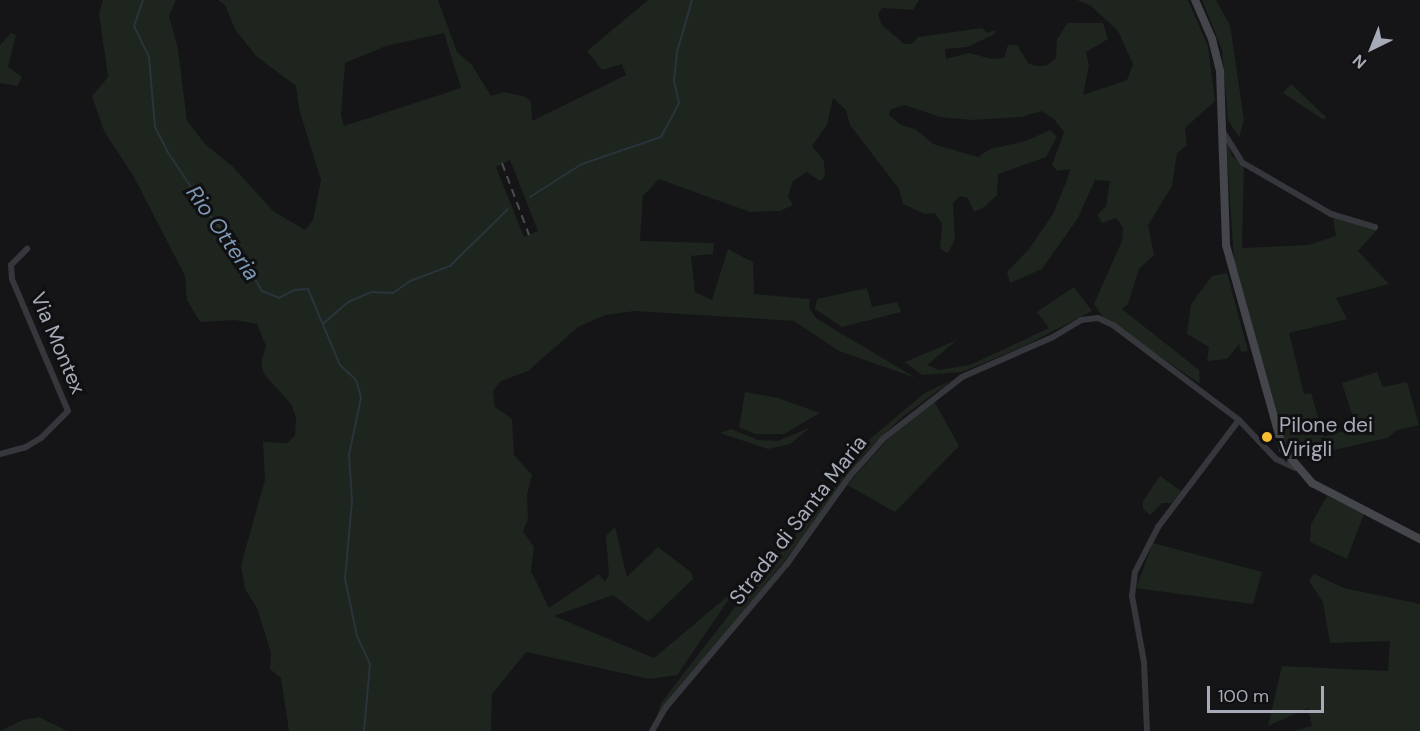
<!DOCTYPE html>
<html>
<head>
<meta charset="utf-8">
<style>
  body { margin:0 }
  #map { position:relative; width:1420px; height:731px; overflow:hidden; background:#151517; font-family:"DM Sans",sans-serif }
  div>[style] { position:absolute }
  .green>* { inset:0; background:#1d251e }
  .stream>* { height:2px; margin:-1px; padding:0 1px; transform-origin:1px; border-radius:1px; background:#2b333b }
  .minor>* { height:6px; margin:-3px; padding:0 3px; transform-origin:3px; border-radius:3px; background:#36373c }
  .secondary>* { height:8px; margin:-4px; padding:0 4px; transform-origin:4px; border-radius:4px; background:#44464c }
  .rail>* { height:2px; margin-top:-1px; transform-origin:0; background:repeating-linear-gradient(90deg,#494b51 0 8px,transparent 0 14px) }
  .dots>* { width:16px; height:16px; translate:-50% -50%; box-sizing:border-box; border:3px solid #101012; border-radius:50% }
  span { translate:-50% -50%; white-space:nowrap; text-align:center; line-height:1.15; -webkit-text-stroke:6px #101012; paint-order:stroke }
  .street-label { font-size:21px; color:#a7abb8 }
  .poi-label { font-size:21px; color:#a7abb8 }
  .left { translate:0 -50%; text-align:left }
  .water-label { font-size:22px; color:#7d98b4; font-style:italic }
  .north { position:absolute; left:1342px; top:18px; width:60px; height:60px; -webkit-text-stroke:4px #101012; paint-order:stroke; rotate:223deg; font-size:16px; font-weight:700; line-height:24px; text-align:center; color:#a7abb8 }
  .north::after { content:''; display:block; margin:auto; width:21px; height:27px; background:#a7abb8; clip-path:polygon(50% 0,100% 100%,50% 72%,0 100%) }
  .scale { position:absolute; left:1207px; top:686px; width:117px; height:27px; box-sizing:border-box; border:3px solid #a7abb8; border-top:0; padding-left:8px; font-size:18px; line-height:21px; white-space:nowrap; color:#a7abb8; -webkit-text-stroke:4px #101012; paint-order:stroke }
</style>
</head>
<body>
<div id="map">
  <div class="green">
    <div style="clip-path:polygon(evenodd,103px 0,176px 0,169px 16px,178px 49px,187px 121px,206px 145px,232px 166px,273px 211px,305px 230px,313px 220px,321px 180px,299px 109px,296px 86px,256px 56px,235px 29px,225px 5px,218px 0,438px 0,457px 52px,472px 65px,491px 96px,505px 92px,526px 97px,531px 102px,532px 121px,626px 75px,622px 64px,602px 70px,587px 51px,648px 0,919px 0,913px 10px,882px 8px,878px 15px,882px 25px,904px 44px,912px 44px,918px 37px,982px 28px,987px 33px,996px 30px,995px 34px,967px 47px,945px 49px,946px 59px,969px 53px,992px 59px,1004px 58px,1008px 45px,1017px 45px,1028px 63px,1036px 66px,1046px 66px,1056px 58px,1057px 40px,1067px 23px,1103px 23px,1108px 39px,1086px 52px,1089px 65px,1083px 95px,1127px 80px,1133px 64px,1118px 31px,1091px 6px,1077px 0,1188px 0,1208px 46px,1215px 101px,1185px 128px,1187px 145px,1177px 153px,1172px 186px,1148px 225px,1154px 255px,1139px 269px,1128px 304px,1122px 309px,1199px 370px,1200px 384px,1103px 317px,1094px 304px,1122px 241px,1123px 227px,1116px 218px,1102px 223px,1097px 215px,1106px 206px,1110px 181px,1095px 180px,1078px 218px,1042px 269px,1010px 283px,1007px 272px,1029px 249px,1053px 214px,1067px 180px,1070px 169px,1057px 171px,1052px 165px,1064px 132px,1054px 119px,1041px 111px,1022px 117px,971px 120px,940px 117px,905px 105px,891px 109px,889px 115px,901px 125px,915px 129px,933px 144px,978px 157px,990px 149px,1026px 141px,1050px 130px,1057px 137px,1046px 157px,998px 174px,997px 195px,984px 207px,974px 212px,968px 198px,960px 196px,953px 203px,955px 239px,948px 253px,940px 249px,942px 224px,935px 213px,925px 214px,903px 204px,899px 189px,850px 125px,846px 110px,833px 98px,827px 125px,812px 146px,824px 161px,825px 176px,820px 181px,807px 172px,793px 181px,788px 196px,793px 205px,780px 211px,750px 212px,659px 179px,643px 196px,640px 241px,714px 243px,713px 254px,691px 256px,695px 292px,712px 300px,728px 249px,737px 254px,753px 262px,754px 294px,810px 299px,809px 308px,817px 319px,916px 378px,839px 351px,794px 321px,635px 311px,605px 315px,578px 327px,528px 371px,501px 381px,493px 391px,495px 407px,512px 419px,514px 455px,532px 475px,527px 495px,528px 519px,523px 531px,534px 547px,531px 571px,549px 608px,599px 574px,605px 582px,609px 574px,606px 536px,615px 527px,627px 577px,658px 547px,692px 573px,693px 579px,648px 622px,613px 595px,554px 616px,654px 658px,736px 589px,677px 675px,650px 679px,526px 652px,492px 694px,491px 731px,289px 731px,281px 678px,270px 669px,271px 653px,257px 608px,245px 589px,241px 565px,265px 480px,263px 442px,287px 443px,295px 436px,296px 417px,291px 404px,264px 374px,261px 363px,266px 346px,257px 324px,235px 320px,200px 322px,187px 300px,185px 276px,134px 177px,104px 131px,92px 96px,108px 77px,99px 13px,103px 0,444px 33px,461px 88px,344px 126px,341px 115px,345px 63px,386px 46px,444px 33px,103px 0,510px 160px,538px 231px,524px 237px,496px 167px,510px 160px)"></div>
    <div style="clip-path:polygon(1202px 0,1216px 0,1230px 25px,1244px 120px,1239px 137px,1228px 120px,1222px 50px)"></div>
    <div style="clip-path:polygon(11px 33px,16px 35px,8px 67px,22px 77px,17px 86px,0 83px,0 45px)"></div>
    <div style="clip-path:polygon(1291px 84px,1326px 117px,1324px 120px,1283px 93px)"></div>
    <div style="clip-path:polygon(1226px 139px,1232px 156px,1244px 166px,1242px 248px,1308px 245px,1336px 236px,1333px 218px,1377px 230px,1358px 251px,1389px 284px,1336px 298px,1347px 319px,1289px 333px,1304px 394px,1311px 393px,1324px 437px,1356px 427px,1342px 383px,1377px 372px,1383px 387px,1407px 382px,1419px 425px,1397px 430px,1387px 438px,1294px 459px,1286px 444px,1234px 261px)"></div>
    <div style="clip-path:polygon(1227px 273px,1248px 351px,1241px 352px,1239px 344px,1227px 359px,1207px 361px,1209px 347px,1187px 334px,1191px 304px,1212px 276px)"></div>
    <div style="clip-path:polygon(1074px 287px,1092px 311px,1022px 347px,962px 372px,922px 375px,905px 362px,957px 340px,927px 365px,939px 370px,970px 365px,1049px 328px,1037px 312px)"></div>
    <div style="clip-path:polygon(867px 288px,872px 307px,897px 302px,901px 312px,842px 327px,815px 309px,817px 299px)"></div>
    <div style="clip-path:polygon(952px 380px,901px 418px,863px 455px,808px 532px,656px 719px,661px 703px,735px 607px,743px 582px,747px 586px,793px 540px,815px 502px,831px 492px,865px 443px,925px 393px)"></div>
    <div style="clip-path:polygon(745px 392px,778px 398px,820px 413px,784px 434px,755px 434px,739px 427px)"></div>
    <div style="clip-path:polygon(934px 401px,959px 446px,895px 512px,847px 485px,889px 438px)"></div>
    <div style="clip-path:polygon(811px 427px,790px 444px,768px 449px,720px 433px,731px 429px,758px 440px,778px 441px)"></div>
    <div style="clip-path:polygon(1160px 476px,1181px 491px,1172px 503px,1162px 503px,1150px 515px,1143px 509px,1143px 501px)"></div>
    <div style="clip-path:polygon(1327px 496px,1364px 514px,1347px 559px,1310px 542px,1311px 524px)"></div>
    <div style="clip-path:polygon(1153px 543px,1262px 572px,1253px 604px,1136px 588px)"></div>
    <div style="clip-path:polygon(1314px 574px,1344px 588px,1420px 604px,1420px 731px,1295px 731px,1312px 726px,1308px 708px,1268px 726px,1282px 666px,1388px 671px,1390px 641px,1330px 643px,1323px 602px,1309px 581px)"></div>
    <div style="clip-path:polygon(39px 717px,67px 731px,0 731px,23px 720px)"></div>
  </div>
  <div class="stream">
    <div style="left:143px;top:0;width:28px;rotate:109deg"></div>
    <div style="left:134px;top:26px;width:34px;rotate:64deg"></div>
    <div style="left:149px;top:57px;width:70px;rotate:85.1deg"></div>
    <div style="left:155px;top:127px;width:27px;rotate:63deg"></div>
    <div style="left:167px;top:151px;width:83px;rotate:56.3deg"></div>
    <div style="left:213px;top:220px;width:29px;rotate:46deg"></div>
    <div style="left:233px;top:241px;width:58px;rotate:59.9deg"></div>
    <div style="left:262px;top:291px;width:18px;rotate:22deg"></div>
    <div style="left:279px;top:298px;width:17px;rotate:-28deg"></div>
    <div style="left:294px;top:290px;width:14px;rotate:-4deg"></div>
    <div style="left:308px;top:289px;width:82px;rotate:67.2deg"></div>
    <div style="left:340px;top:365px;width:22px;rotate:43deg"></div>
    <div style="left:356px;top:380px;width:19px;rotate:74deg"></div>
    <div style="left:361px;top:398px;width:58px;rotate:101.9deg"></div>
    <div style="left:349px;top:455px;width:46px;rotate:86.3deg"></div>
    <div style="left:352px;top:501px;width:78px;rotate:95.1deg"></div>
    <div style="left:345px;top:579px;width:58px;rotate:78.1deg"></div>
    <div style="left:357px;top:636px;width:31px;rotate:65deg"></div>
    <div style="left:370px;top:664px;width:67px;rotate:95.1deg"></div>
    <div style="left:530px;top:197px;width:62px;rotate:-32.4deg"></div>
    <div style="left:582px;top:164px;width:83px;rotate:-18.9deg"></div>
    <div style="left:661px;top:137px;width:38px;rotate:-62deg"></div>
    <div style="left:679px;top:103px;width:23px;rotate:-103deg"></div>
    <div style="left:674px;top:81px;width:29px;rotate:-84deg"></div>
    <div style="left:677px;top:52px;width:54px;rotate:-73.9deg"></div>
    <div style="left:324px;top:323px;width:32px;rotate:-41deg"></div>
    <div style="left:348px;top:302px;width:26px;rotate:-23deg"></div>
    <div style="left:372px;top:292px;width:21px;rotate:3deg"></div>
    <div style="left:393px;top:293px;width:21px;rotate:-35deg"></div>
    <div style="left:410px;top:281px;width:43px;rotate:-20.6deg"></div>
    <div style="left:450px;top:266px;width:81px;rotate:-44.5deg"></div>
  </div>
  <div class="minor">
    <div style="left:1222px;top:130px;width:39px;rotate:58deg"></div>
    <div style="left:1243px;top:163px;width:102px;rotate:30.1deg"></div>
    <div style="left:1331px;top:214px;width:46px;rotate:16.5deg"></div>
    <div style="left:0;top:454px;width:27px;rotate:-15deg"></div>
    <div style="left:26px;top:447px;width:17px;rotate:-31deg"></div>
    <div style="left:41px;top:438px;width:38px;rotate:-45deg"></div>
    <div style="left:68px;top:411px;width:143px;rotate:-113deg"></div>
    <div style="left:12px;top:279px;width:14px;rotate:-94deg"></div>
    <div style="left:11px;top:265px;width:23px;rotate:-45deg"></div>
    <div style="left:652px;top:731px;width:28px;rotate:-60deg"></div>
    <div style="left:666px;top:707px;width:187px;rotate:-49.8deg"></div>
    <div style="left:787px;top:564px;width:107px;rotate:-54.5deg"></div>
    <div style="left:849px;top:477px;width:52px;rotate:-48.1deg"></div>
    <div style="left:884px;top:438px;width:99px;rotate:-38deg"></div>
    <div style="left:962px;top:377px;width:99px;rotate:-23.7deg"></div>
    <div style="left:1053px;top:337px;width:33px;rotate:-31deg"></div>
    <div style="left:1081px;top:320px;width:17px;rotate:-7deg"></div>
    <div style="left:1098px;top:318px;width:17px;rotate:25deg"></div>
    <div style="left:1113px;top:325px;width:158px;rotate:37deg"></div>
    <div style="left:1239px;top:420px;width:54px;rotate:46.5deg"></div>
    <div style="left:1276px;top:459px;width:21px;rotate:25deg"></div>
    <div style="left:1147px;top:731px;width:69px;rotate:-92.5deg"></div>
    <div style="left:1144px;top:662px;width:67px;rotate:-100.3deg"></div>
    <div style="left:1132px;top:596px;width:24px;rotate:-83deg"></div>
    <div style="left:1135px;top:572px;width:51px;rotate:-62.9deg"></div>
    <div style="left:1158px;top:527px;width:134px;rotate:-52.9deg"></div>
  </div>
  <div class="secondary">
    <div style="left:1195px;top:0;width:43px;rotate:66.4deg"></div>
    <div style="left:1212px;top:39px;width:33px;rotate:76deg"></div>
    <div style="left:1220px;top:71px;width:174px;rotate:88deg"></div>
    <div style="left:1226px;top:245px;width:212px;rotate:74.4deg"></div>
    <div style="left:1283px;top:449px;width:45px;rotate:49.5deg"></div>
    <div style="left:1312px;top:483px;width:122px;rotate:27.4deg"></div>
  </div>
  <div class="rail">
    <div style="left:502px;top:163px;width:77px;rotate:69.4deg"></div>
  </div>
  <div class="dots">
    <div style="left:1267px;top:437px;background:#f6bb2e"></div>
  </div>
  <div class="street-label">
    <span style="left:58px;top:343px;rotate:67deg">Via Montex</span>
    <span style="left:798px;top:520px;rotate:-52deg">Strada di Santa Maria</span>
  </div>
  <div class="poi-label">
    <span class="left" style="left:1279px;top:437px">Pilone dei<br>Virigli</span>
  </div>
  <div class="water-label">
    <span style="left:223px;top:233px;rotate:55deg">Rio Otteria</span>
  </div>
  <div class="north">N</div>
  <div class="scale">100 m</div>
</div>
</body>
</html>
